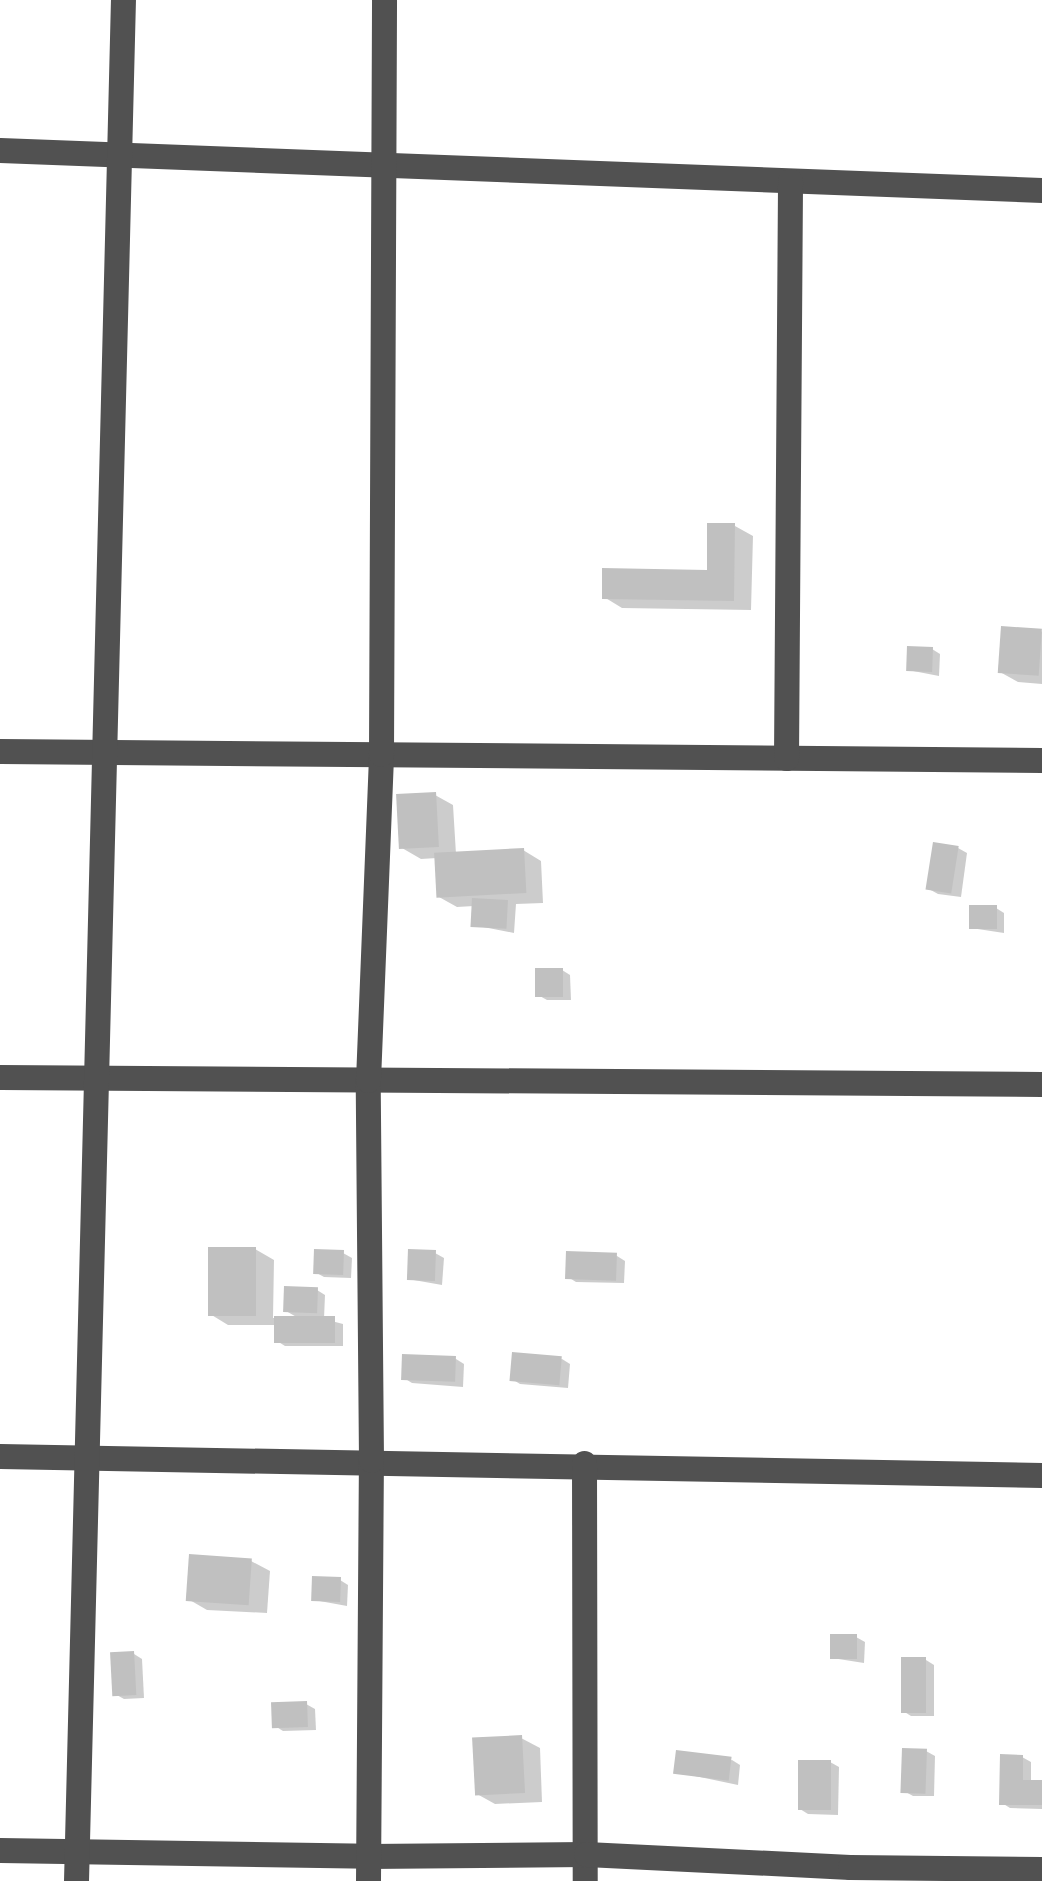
<!DOCTYPE html>
<html>
<head>
<meta charset="utf-8">
<style>
  body { margin:0 }
  #map { position:relative; width:1042px; height:1881px; overflow:hidden; background:#fff; font-family:Montserrat,sans-serif }
  div>[style] { position:absolute }
  .shadow>* { inset:0; background:#0003 }
  .building>* { inset:0; background:#c0c0c0; transform-origin:0 0 }
  .minor>* { height:25px; margin:-12.5px; padding:0 12.5px; transform-origin:12.5px; border-radius:12.5px; background:#515151 }
  span { translate:-50% -50%; white-space:nowrap; text-align:center; line-height:1.15; -webkit-text-stroke:10px #fff; paint-order:stroke }
</style>
</head>
<body>
<div id="map">
  <div class="shadow">
    <div style="clip-path:polygon(735px 526px,753px 536px,751px 610px,622px 608px,604px 597px,709px 572px)"></div>
    <div style="clip-path:polygon(1042px 631px,1042px 684px,1018px 682px,1000px 672px)"></div>
    <div style="clip-path:polygon(932px 649px,940px 654px,939px 676px,908px 670px)"></div>
    <div style="clip-path:polygon(435px 795px,453px 805px,456px 854px,523px 850px,541px 861px,543px 903px,516px 904px,514px 933px,473px 925px,474px 906px,457px 907px,439px 897px,437px 858px,421px 859px,402px 848px)"></div>
    <div style="clip-path:polygon(958px 848px,967px 853px,961px 897px,938px 894px,929px 889px)"></div>
    <div style="clip-path:polygon(996px 908px,1004px 913px,1004px 933px,971px 928px)"></div>
    <div style="clip-path:polygon(562px 970px,570px 975px,571px 1000px,547px 1000px,538px 995px)"></div>
    <div style="clip-path:polygon(255px 1249px,274px 1260px,273px 1318px,300px 1319px,286px 1311px,317px 1290px,325px 1295px,324px 1319px,343px 1324px,343px 1346px,285px 1346px,277px 1341px,277px 1325px,228px 1325px,210px 1314px)"></div>
    <div style="clip-path:polygon(343px 1253px,352px 1258px,351px 1278px,324px 1277px,315px 1272px)"></div>
    <div style="clip-path:polygon(435px 1253px,444px 1258px,442px 1285px,408px 1279px)"></div>
    <div style="clip-path:polygon(617px 1256px,625px 1261px,624px 1283px,576px 1282px,568px 1277px)"></div>
    <div style="clip-path:polygon(456px 1359px,464px 1364px,463px 1387px,412px 1383px,404px 1378px)"></div>
    <div style="clip-path:polygon(562px 1359px,570px 1364px,568px 1388px,520px 1384px,512px 1379px)"></div>
    <div style="clip-path:polygon(251px 1561px,270px 1571px,267px 1613px,207px 1610px,188px 1599px)"></div>
    <div style="clip-path:polygon(340px 1580px,348px 1585px,347px 1606px,314px 1600px)"></div>
    <div style="clip-path:polygon(856px 1637px,865px 1642px,864px 1663px,832px 1658px)"></div>
    <div style="clip-path:polygon(134px 1654px,142px 1659px,144px 1698px,124px 1699px,115px 1694px)"></div>
    <div style="clip-path:polygon(926px 1660px,934px 1665px,934px 1716px,911px 1716px,903px 1711px)"></div>
    <div style="clip-path:polygon(306px 1704px,315px 1709px,316px 1730px,283px 1731px,275px 1726px)"></div>
    <div style="clip-path:polygon(521px 1738px,540px 1748px,542px 1802px,495px 1804px,477px 1794px)"></div>
    <div style="clip-path:polygon(926px 1751px,935px 1756px,934px 1796px,913px 1796px,904px 1791px)"></div>
    <div style="clip-path:polygon(1022px 1757px,1031px 1762px,1031px 1783px,1042px 1783px,1042px 1809px,1010px 1808px,1002px 1803px)"></div>
    <div style="clip-path:polygon(732px 1760px,740px 1765px,738px 1785px,676px 1772px)"></div>
    <div style="clip-path:polygon(830px 1762px,839px 1767px,838px 1815px,808px 1814px,800px 1809px)"></div>
  </div>
  <div class="building">
    <div style="clip-path:polygon(707px 523px,735px 523px,734px 601px,602px 599px,602px 568px,707px 570px)"></div>
    <div style="left:1001px;top:626px;width:41px;height:47px;rotate:4deg"></div>
    <div style="left:907px;top:646px;width:26px;height:25px;rotate:2deg"></div>
    <div style="left:436px;top:792px;width:55px;height:40px;rotate:87deg"></div>
    <div style="left:933px;top:842px;width:26px;height:48px;rotate:9deg"></div>
    <div style="left:524px;top:848px;width:45px;height:90px;rotate:87deg"></div>
    <div style="left:472px;top:898px;width:36px;height:29px;rotate:3deg"></div>
    <div style="left:969px;top:905px;width:28px;height:24px"></div>
    <div style="left:535px;top:968px;width:28px;height:29px"></div>
    <div style="left:208px;top:1247px;width:48px;height:69px"></div>
    <div style="left:314px;top:1249px;width:30px;height:25px;rotate:2deg"></div>
    <div style="left:408px;top:1249px;width:28px;height:31px;rotate:2deg"></div>
    <div style="left:566px;top:1251px;width:51px;height:28px;rotate:2deg"></div>
    <div style="left:284px;top:1286px;width:34px;height:26px;rotate:2deg"></div>
    <div style="left:274px;top:1316px;width:61px;height:27px"></div>
    <div style="left:512px;top:1352px;width:50px;height:29px;rotate:5deg"></div>
    <div style="left:402px;top:1354px;width:54px;height:26px;rotate:2deg"></div>
    <div style="left:189px;top:1554px;width:63px;height:47px;rotate:4deg"></div>
    <div style="left:312px;top:1576px;width:29px;height:25px;rotate:2deg"></div>
    <div style="left:830px;top:1634px;width:27px;height:25px"></div>
    <div style="left:134px;top:1651px;width:44px;height:24px;rotate:87deg"></div>
    <div style="left:901px;top:1657px;width:25px;height:56px"></div>
    <div style="left:307px;top:1701px;width:26px;height:36px;rotate:88deg"></div>
    <div style="left:522px;top:1735px;width:58px;height:50px;rotate:87deg"></div>
    <div style="left:902px;top:1748px;width:25px;height:45px;rotate:2deg"></div>
    <div style="left:676px;top:1750px;width:56px;height:24px;rotate:7deg"></div>
    <div style="clip-path:polygon(1000px 1754px,1023px 1755px,1023px 1780px,1042px 1780px,1042px 1805px,999px 1805px)"></div>
    <div style="left:798px;top:1760px;width:33px;height:50px"></div>
  </div>
  <div class="minor">
    <div style="left:0;top:150px;width:1043px;rotate:2.2deg"></div>
    <div style="left:0;top:751px;width:1042px;rotate:0.49deg"></div>
    <div style="left:786px;top:758px;width:577px;rotate:-89.6deg"></div>
    <div style="left:0;top:1077px;width:1042px;rotate:0.38deg"></div>
    <div style="left:0;top:1456px;width:1042px;rotate:1.04deg"></div>
    <div style="left:584px;top:1463px;width:418px;rotate:89.9deg"></div>
    <div style="left:0;top:1850px;width:368px;rotate:0.9deg"></div>
    <div style="left:368px;top:1856px;width:218px;rotate:-0.5deg"></div>
    <div style="left:586px;top:1854px;width:264px;rotate:2.8deg"></div>
    <div style="left:850px;top:1867px;width:192px;rotate:0.6deg"></div>
    <div style="left:76px;top:1881px;width:1882px;rotate:-88.57deg"></div>
    <div style="left:368px;top:1881px;width:421px;rotate:-89.6deg"></div>
    <div style="left:371px;top:1460px;width:380px;rotate:-90.5deg"></div>
    <div style="left:368px;top:1080px;width:326px;rotate:-87.7deg"></div>
    <div style="left:381px;top:754px;width:754px;rotate:-89.77deg"></div>
  </div>
</div>
</body>
</html>
